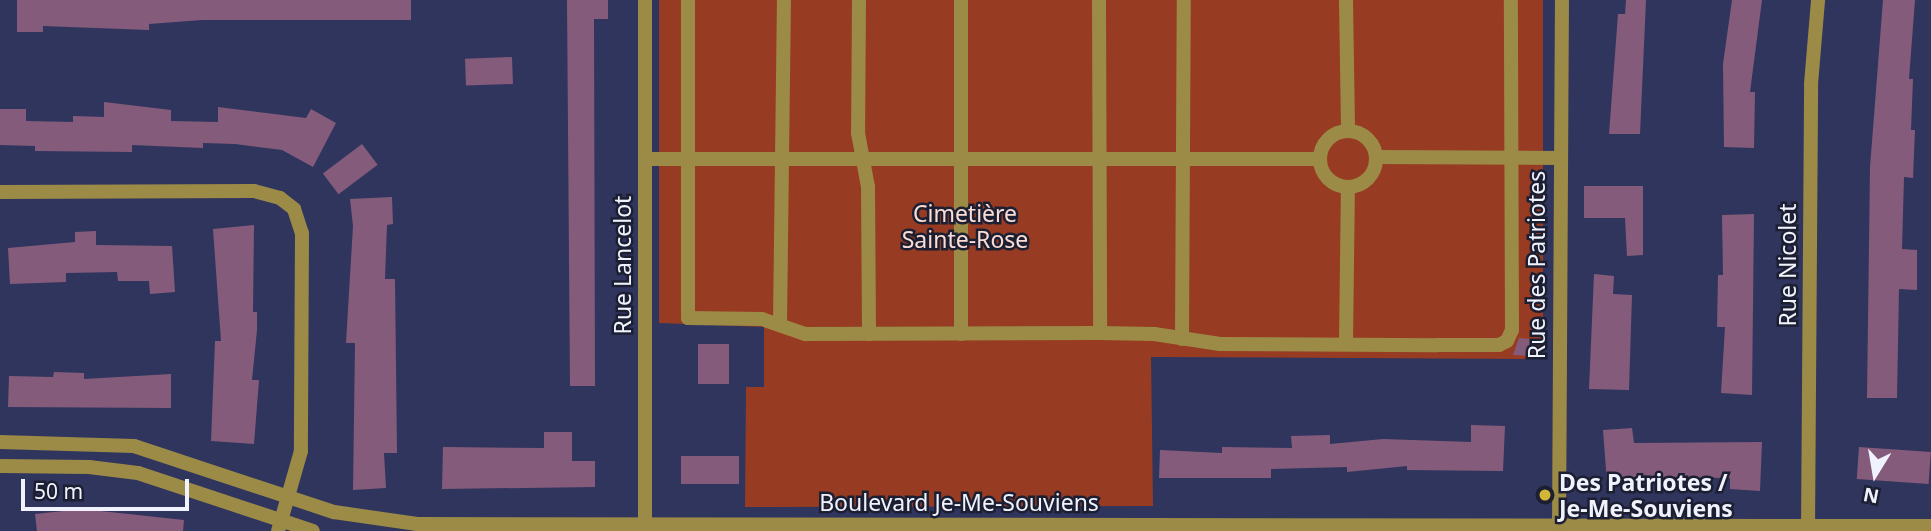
<!DOCTYPE html>
<html>
<head>
<meta charset="utf-8">
<style>
  body { margin:0 }
  #map { position:relative; width:1931px; height:531px; overflow:hidden; background:#30355e; font-family:"Noto Sans",sans-serif }
  div>[style] { position:absolute }
  .green>* { inset:0; background:#973c23 }
  .building>* { inset:0; background:#855b7b; transform-origin:0 0 }
  .service>* { height:14px; margin:-7px; padding:0 7px; transform-origin:7px; border-radius:7px; background:#9c8b46 }
  .service>.ring { margin:-7px; padding:0; box-sizing:content-box; background:none; border:14px solid #9c8b46; border-radius:50% }
  .minor>* { height:14px; margin:-7px; padding:0 7px; transform-origin:7px; border-radius:7px; background:#9c8b46 }
  .tertiary>* { height:14px; margin:-7px; padding:0 7px; transform-origin:7px; border-radius:7px; background:#9c8b46 }
  .dots>* { width:19px; height:19px; translate:-50% -50%; box-sizing:border-box; border:4px solid #1c1f32; border-radius:50% }
  span { translate:-50% -50%; white-space:nowrap; text-align:center; line-height:1.15; -webkit-text-stroke:5px #1c1f32; paint-order:stroke }
  .park-label { font-size:23px; color:#fadcd4 }
  .street-label { font-size:23px; color:#f0f3fd }
  .poi-label { font-size:23px; color:#f0f3fd; font-weight:700 }
  .left { translate:0 -50%; text-align:left }
  .north { position:absolute; left:1840px; top:440px; width:70px; height:70px; -webkit-text-stroke:5px #1c1f32; paint-order:stroke; rotate:191deg; font-size:19px; font-weight:700; line-height:28px; text-align:center; color:#f0f3fd }
  .north::after { content:''; display:block; margin:auto; width:24px; height:32px; background:#f0f3fd; clip-path:polygon(50% 0,100% 100%,50% 72%,0 100%) }
  .scale { position:absolute; left:21px; top:479px; width:168px; height:32px; box-sizing:border-box; border:4px solid #f0f3fd; border-top:0; padding-left:9px; font-size:21px; line-height:24px; white-space:nowrap; color:#f0f3fd; -webkit-text-stroke:5px #1c1f32; paint-order:stroke }
</style>
</head>
<body>
<div id="map">
  <div class="green">
    <div style="clip-path:polygon(659px 0,1543px 0,1543px 359px,1151px 357px,1153px 506px,745px 507px,746px 387px,764px 387px,764px 327px,659px 323px)"></div>
  </div>
  <div class="building">
    <div style="clip-path:polygon(17px 0,411px 0,411px 20px,202px 20px,149px 24px,149px 30px,43px 26px,43px 32px,17px 32px)"></div>
    <div style="clip-path:polygon(567px 0,608px 0,608px 19px,594px 19px,595px 386px,570px 386px)"></div>
    <div style="clip-path:polygon(1626px 0,1646px 0,1640px 134px,1609px 134px,1618px 14px,1625px 14px)"></div>
    <div style="clip-path:polygon(1732px 0,1762px 0,1750px 92px,1755px 92px,1754px 148px,1724px 147px,1723px 64px)"></div>
    <div style="clip-path:polygon(1883px 0,1915px 0,1909px 79px,1913px 79px,1911px 130px,1915px 130px,1913px 178px,1904px 177px,1902px 249px,1917px 250px,1917px 290px,1899px 289px,1897px 398px,1867px 398px,1870px 167px)"></div>
    <div style="left:512px;top:57px;width:27px;height:47px;rotate:88deg"></div>
    <div style="clip-path:polygon(104px 102px,171px 110px,171px 121px,218px 122px,218px 107px,306px 118px,311px 109px,336px 123px,313px 167px,282px 150px,235px 144px,203px 143px,203px 148px,132px 145px,132px 152px,35px 151px,35px 146px,0 145px,0 109px,26px 109px,26px 121px,73px 122px,73px 116px,104px 117px)"></div>
    <div style="left:362px;top:144px;width:26px;height:49px;rotate:53deg"></div>
    <div style="clip-path:polygon(1584px 186px,1643px 186px,1643px 255px,1627px 256px,1625px 218px,1584px 218px)"></div>
    <div style="clip-path:polygon(392px 197px,393px 224px,387px 225px,385px 279px,395px 279px,397px 453px,384px 453px,386px 488px,353px 490px,355px 343px,346px 343px,353px 226px,350px 199px)"></div>
    <div style="clip-path:polygon(1754px 214px,1752px 395px,1721px 393px,1725px 327px,1717px 327px,1718px 275px,1723px 275px,1722px 215px)"></div>
    <div style="clip-path:polygon(254px 225px,253px 312px,257px 312px,257px 330px,252px 380px,259px 380px,254px 444px,211px 441px,215px 341px,221px 341px,213px 229px)"></div>
    <div style="clip-path:polygon(96px 231px,96px 245px,172px 246px,175px 292px,150px 294px,149px 281px,118px 281px,117px 272px,66px 273px,66px 282px,10px 284px,8px 248px,75px 242px,75px 232px)"></div>
    <div style="clip-path:polygon(1594px 274px,1614px 276px,1613px 294px,1632px 295px,1629px 390px,1589px 389px)"></div>
    <div style="clip-path:polygon(1519px 338px,1530px 339px,1530px 356px,1513px 355px)"></div>
    <div style="left:698px;top:344px;width:31px;height:40px"></div>
    <div style="clip-path:polygon(54px 372px,84px 373px,84px 379px,171px 374px,171px 408px,8px 407px,9px 376px,53px 377px)"></div>
    <div style="clip-path:polygon(1471px 425px,1505px 426px,1503px 471px,1407px 470px,1407px 466px,1347px 472px,1347px 467px,1271px 469px,1271px 478px,1159px 478px,1160px 450px,1222px 453px,1222px 447px,1292px 448px,1291px 436px,1330px 435px,1330px 444px,1383px 439px,1471px 442px)"></div>
    <div style="clip-path:polygon(1632px 428px,1634px 443px,1762px 442px,1760px 491px,1730px 489px,1730px 478px,1636px 477px,1607px 483px,1603px 430px)"></div>
    <div style="clip-path:polygon(544px 432px,572px 432px,572px 461px,595px 461px,595px 487px,442px 489px,443px 447px,544px 448px)"></div>
    <div style="left:1859px;top:447px;width:72px;height:32px;rotate:4deg"></div>
    <div style="left:681px;top:456px;width:58px;height:28px"></div>
    <div style="clip-path:polygon(82px 509px,184px 520px,183px 531px,37px 531px,35px 514px)"></div>
  </div>
  <div class="service">
    <div style="left:688px;top:0;width:318px;rotate:90deg"></div>
    <div style="left:688px;top:318px;width:74px;rotate:0.8deg"></div>
    <div style="left:762px;top:319px;width:46px;rotate:19.2deg"></div>
    <div style="left:805px;top:334px;width:295px;rotate:-0.2deg"></div>
    <div style="left:1100px;top:333px;width:54px;rotate:1.1deg"></div>
    <div style="left:1154px;top:334px;width:67px;rotate:8.6deg"></div>
    <div style="left:1220px;top:344px;width:217px;rotate:0.3deg"></div>
    <div style="left:1437px;top:345px;width:62px"></div>
    <div style="left:1499px;top:345px;width:9px;rotate:-27deg"></div>
    <div style="left:1507px;top:341px;width:12px;rotate:-66deg"></div>
    <div style="left:1512px;top:330px;width:330px;rotate:-90.2deg"></div>
    <div style="left:859px;top:0;width:133px;rotate:90.4deg"></div>
    <div style="left:858px;top:133px;width:55px;rotate:79.5deg"></div>
    <div style="left:868px;top:187px;width:147px;rotate:89.6deg"></div>
    <div style="left:961px;top:0;width:334px;rotate:90deg"></div>
    <div style="left:1099px;top:0;width:333px;rotate:89.8deg"></div>
    <div style="left:1346px;top:0;width:130px;rotate:89.1deg"></div>
    <div class="ring" style="left:1320px;top:131px;width:42px;height:42px"></div>
    <div style="left:1376px;top:157px;width:183px;rotate:0.3deg"></div>
    <div style="left:645px;top:159px;width:674px"></div>
    <div style="left:780px;top:324px;width:324px;rotate:-89.3deg"></div>
    <div style="left:1182px;top:339px;width:339px;rotate:-89.7deg"></div>
    <div style="left:1346px;top:344px;width:157px;rotate:-89.3deg"></div>
  </div>
  <div class="minor">
    <div style="left:645px;top:0;width:531px;rotate:90deg"></div>
    <div style="left:0;top:192px;width:254px;rotate:-0.2deg"></div>
    <div style="left:254px;top:191px;width:27px;rotate:15deg"></div>
    <div style="left:280px;top:198px;width:18px;rotate:38deg"></div>
    <div style="left:294px;top:209px;width:25px;rotate:72deg"></div>
    <div style="left:302px;top:233px;width:218px;rotate:90.3deg"></div>
    <div style="left:301px;top:451px;width:83px;rotate:106deg"></div>
    <div style="left:0;top:442px;width:134px;rotate:1.7deg"></div>
    <div style="left:134px;top:446px;width:211px;rotate:18.3deg"></div>
    <div style="left:334px;top:512px;width:84px;rotate:8.2deg"></div>
    <div style="left:417px;top:524px;width:1514px;rotate:0.08deg"></div>
    <div style="left:0;top:466px;width:89px;rotate:0.6deg"></div>
    <div style="left:89px;top:467px;width:49px;rotate:7deg"></div>
    <div style="left:138px;top:473px;width:184px;rotate:18.3deg"></div>
    <div style="left:1808px;top:531px;width:447px;rotate:-89.6deg"></div>
    <div style="left:1811px;top:84px;width:84px;rotate:-85.2deg"></div>
  </div>
  <div class="tertiary">
    <div style="left:1559px;top:531px;width:531px;rotate:-89.68deg"></div>
  </div>
  <div class="dots">
    <div style="left:1545px;top:495px;background:#d3b635"></div>
  </div>
  <div class="park-label">
    <span style="left:965px;top:226px">Cimetière<br>Sainte-Rose</span>
  </div>
  <div class="street-label">
    <span style="left:622px;top:265px;rotate:-90deg">Rue Lancelot</span>
    <span style="left:1536px;top:265px;rotate:-90deg">Rue des Patriotes</span>
    <span style="left:1787px;top:265px;rotate:-90deg">Rue Nicolet</span>
    <span style="left:959px;top:502px">Boulevard Je-Me-Souviens</span>
  </div>
  <div class="poi-label">
    <span class="left" style="left:1559px;top:495px">Des Patriotes /<br>Je-Me-Souviens</span>
  </div>
  <div class="north">N</div>
  <div class="scale">50 m</div>
</div>
</body>
</html>
